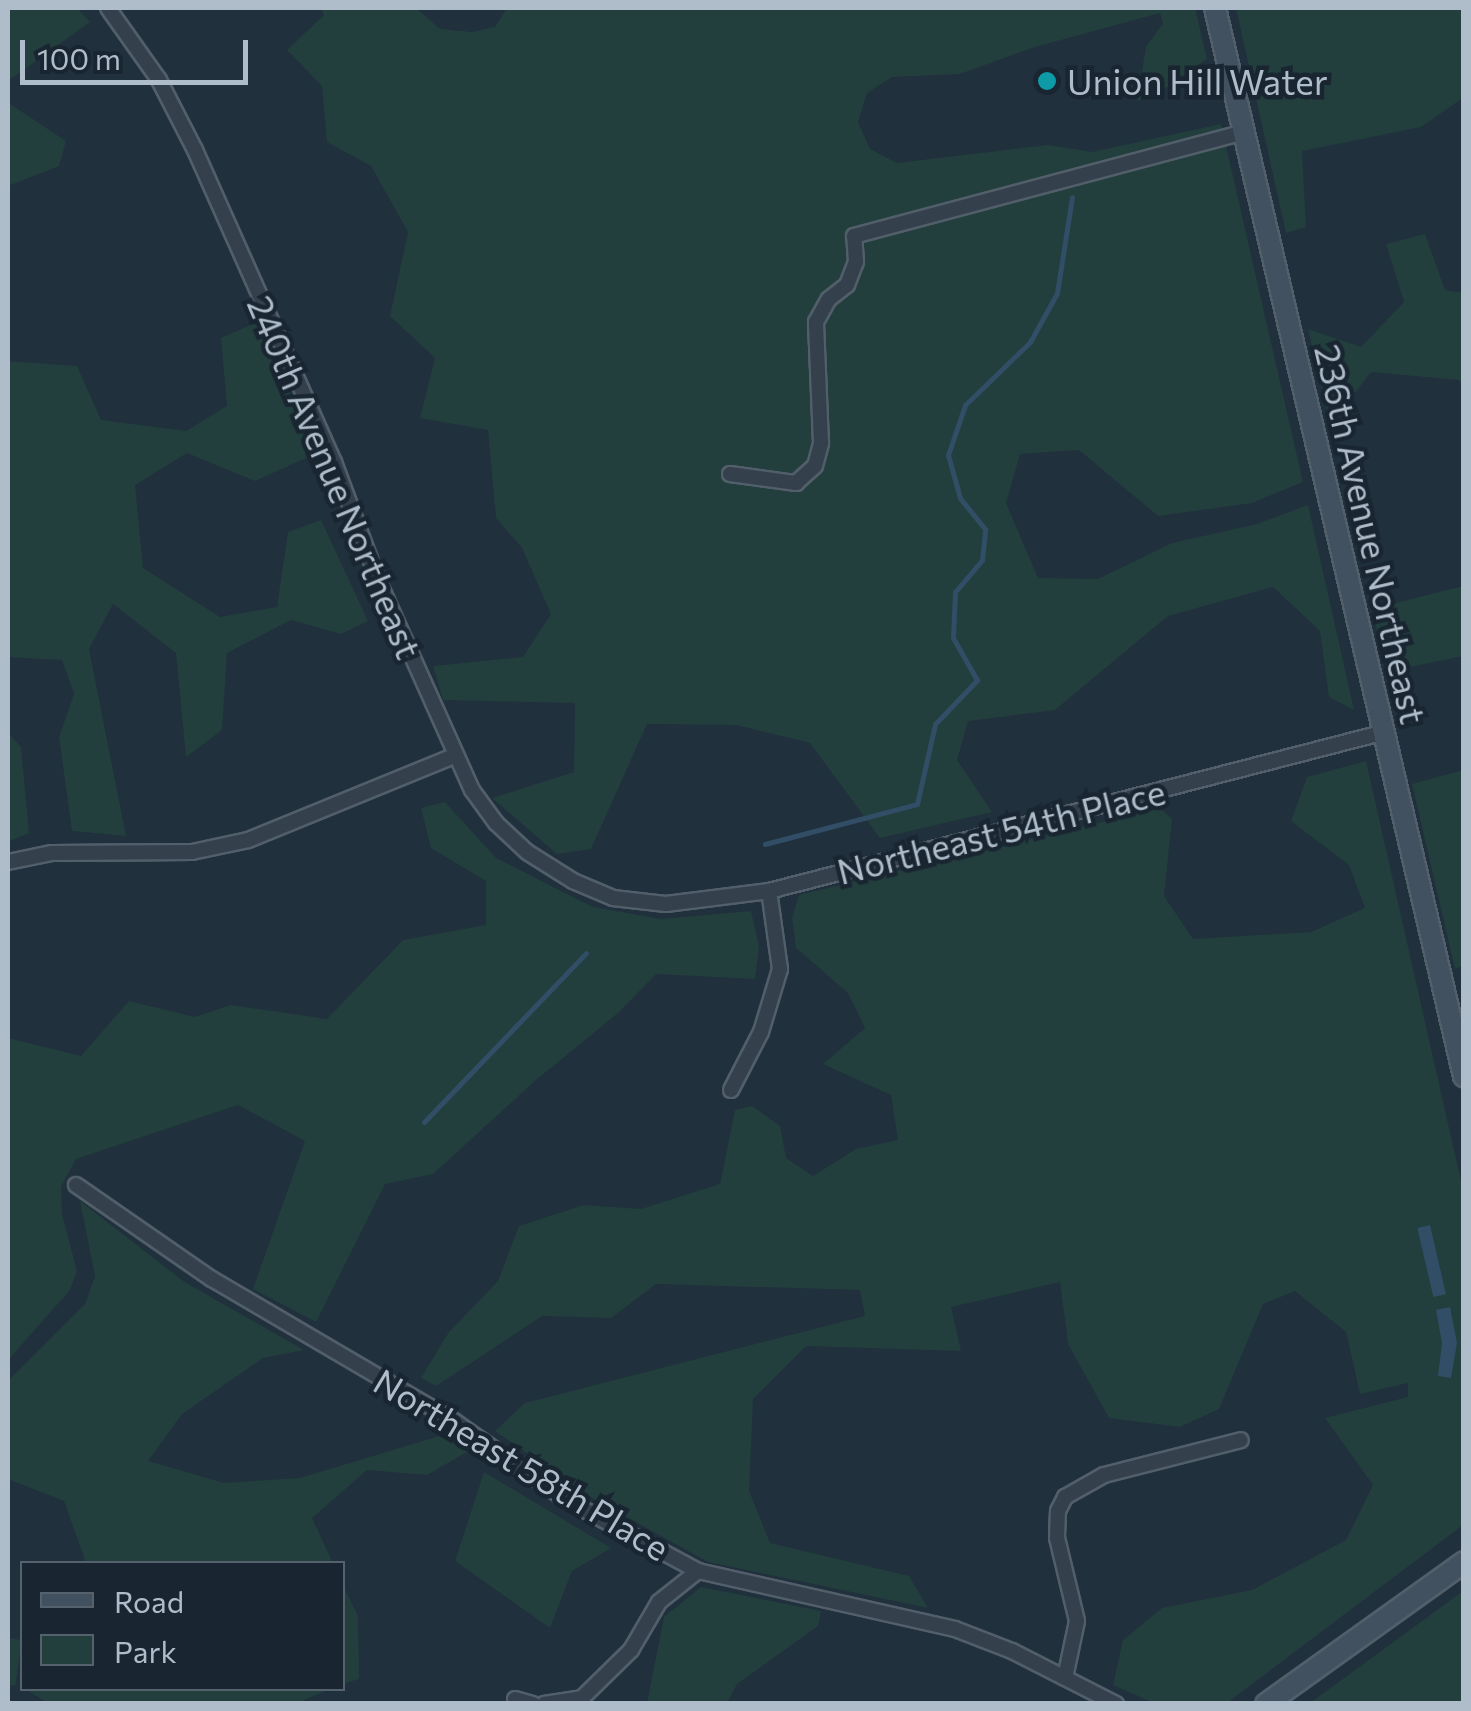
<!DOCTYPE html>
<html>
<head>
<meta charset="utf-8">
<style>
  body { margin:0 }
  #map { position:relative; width:1471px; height:1711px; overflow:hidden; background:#20303d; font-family:Commissioner,sans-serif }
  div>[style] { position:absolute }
  .green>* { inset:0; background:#223e3d; transform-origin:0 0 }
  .water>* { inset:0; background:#314e66; transform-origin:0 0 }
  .stream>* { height:5px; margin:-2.5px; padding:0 2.5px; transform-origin:2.5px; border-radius:2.5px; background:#314e66 }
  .roads { filter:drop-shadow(2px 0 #525f6a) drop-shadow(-2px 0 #525f6a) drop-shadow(0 2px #525f6a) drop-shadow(0 -2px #525f6a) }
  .street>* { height:14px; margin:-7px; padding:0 7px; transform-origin:7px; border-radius:7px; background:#34414d }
  .secondary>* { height:20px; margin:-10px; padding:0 10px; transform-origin:10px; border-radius:10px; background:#415160 }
  .dots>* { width:28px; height:28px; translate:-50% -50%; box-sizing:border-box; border:5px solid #192631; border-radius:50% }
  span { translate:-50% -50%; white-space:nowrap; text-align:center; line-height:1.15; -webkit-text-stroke:9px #192631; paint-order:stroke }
  .poi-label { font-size:35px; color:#afbcc9 }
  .left { translate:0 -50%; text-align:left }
  .street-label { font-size:35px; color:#afbcc9 }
  .frame { position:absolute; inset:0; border:10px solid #afbcc9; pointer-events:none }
  .legend { position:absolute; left:20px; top:1561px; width:325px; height:130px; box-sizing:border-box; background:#192631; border:2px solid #55626e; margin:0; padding:12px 18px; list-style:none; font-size:30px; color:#afbcc9 }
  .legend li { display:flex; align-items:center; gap:20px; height:50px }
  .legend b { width:50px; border:2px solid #55626e }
  .scale { position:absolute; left:20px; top:40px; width:228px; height:45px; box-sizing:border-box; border:5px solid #afbcc9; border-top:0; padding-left:12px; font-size:30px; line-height:35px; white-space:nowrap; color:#afbcc9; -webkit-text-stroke:8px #192631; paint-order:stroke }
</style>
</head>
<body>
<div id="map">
  <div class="green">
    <div style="clip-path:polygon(8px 8px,77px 8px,90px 22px,8px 81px)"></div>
    <div style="clip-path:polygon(321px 8px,416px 8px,440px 29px,472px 32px,495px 27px,507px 8px,1195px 8px,1207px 59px,1154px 96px,1137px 101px,1146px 47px,1163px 23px,1160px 13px,1035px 47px,960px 74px,892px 77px,867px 93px,858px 122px,870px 149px,897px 163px,1048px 145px,1092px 152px,1221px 124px,1303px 482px,1252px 503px,1158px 516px,1079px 450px,1020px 454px,1006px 503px,1038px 578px,1098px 579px,1172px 543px,1257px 524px,1308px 505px,1354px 710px,1329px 697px,1320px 631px,1273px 587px,1168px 616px,1055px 710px,968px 721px,957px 760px,992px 812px,880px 838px,810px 743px,737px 725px,647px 724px,591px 849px,557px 854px,492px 798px,574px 772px,575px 703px,443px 700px,433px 666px,523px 657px,551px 614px,522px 548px,496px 518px,488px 430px,420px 418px,435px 358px,390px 316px,408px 232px,371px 166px,327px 142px,322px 86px,287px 50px,324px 15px)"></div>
    <div style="clip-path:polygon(1236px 8px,1463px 8px,1463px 98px,1421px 127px,1302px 151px,1306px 227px,1286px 233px)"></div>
    <div style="clip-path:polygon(8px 96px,10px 104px,66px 141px,59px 166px,8px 186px)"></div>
    <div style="clip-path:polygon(1425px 234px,1445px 290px,1463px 293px,1463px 388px,1459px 380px,1371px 372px,1330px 426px,1308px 329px,1361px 347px,1404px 302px,1386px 244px)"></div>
    <div style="clip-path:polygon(258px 322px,315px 454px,255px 481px,187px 453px,135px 485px,143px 568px,220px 617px,277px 607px,288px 532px,321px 520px,368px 621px,341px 634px,291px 620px,227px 653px,222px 730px,186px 757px,176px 653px,113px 604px,89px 649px,126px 836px,72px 831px,59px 737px,74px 694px,62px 660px,8px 657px,8px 361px,77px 366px,101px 420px,186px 431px,227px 406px,221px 338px)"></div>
    <div style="clip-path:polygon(1463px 586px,1463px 656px,1386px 672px,1372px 609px)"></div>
    <div style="clip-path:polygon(8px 733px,21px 747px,29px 833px,8px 842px)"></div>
    <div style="clip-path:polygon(1366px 761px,1463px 1190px,1463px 1525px,1227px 1703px,1154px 1703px,1113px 1685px,1123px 1640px,1162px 1608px,1252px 1590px,1346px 1540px,1373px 1485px,1325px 1418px,1408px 1397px,1408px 1383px,1360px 1394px,1346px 1332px,1295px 1291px,1263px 1304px,1219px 1409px,1180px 1427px,1109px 1418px,1068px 1344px,1060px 1282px,951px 1307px,961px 1351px,806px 1346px,753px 1399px,749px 1491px,770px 1543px,909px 1576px,928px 1608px,708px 1562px,589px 1496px,495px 1431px,525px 1403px,865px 1316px,860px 1290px,656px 1284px,611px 1318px,542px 1316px,436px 1386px,421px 1378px,449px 1332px,498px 1281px,519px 1226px,584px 1205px,641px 1209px,720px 1184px,735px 1110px,752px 1106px,780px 1126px,786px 1158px,813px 1176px,856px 1149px,898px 1140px,891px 1095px,823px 1064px,865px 1028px,848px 993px,796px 948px,792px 918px,799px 895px,1160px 808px,1172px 819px,1164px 896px,1193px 939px,1311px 932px,1365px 908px,1349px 865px,1291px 821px,1307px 777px)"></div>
    <div style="clip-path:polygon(1463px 770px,1464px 965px,1455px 969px,1412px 784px)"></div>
    <div style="clip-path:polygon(445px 802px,496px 858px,593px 907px,661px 919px,751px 911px,759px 946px,755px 979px,656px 974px,618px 1013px,536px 1080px,433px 1174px,385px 1184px,316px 1322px,253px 1289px,305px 1141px,238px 1105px,76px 1159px,61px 1187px,62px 1214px,77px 1271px,70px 1290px,10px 1358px,8px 1038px,81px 1056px,129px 1001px,195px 1017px,231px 1005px,327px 1019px,403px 940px,486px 925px,486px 881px,431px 848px,421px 808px)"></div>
    <div style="clip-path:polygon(80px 1201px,183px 1281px,304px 1350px,263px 1358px,182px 1414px,148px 1461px,224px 1483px,300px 1478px,446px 1434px,467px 1452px,427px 1475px,367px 1470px,312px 1518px,333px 1563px,86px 1563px,64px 1501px,8px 1479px,8px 1381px,85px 1304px,95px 1276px)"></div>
    <div style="clip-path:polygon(484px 1472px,611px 1548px,572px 1571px,550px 1628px,455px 1561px)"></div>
    <div style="clip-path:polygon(342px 1583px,358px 1616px,359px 1679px,343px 1684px)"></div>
    <div style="clip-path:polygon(701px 1587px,821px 1611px,818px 1626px,737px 1684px,727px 1703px,647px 1703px,664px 1617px)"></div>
    <div style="clip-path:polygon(1463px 1591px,1463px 1703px,1310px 1703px)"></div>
    <div style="left:8px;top:1638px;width:14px;height:46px;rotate:8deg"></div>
    <div style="clip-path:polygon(25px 1689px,330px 1689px,295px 1704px,48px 1703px)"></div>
  </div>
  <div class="water">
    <div style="left:1430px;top:1225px;width:71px;height:13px;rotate:77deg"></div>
    <div style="clip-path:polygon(1450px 1307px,1457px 1343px,1451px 1378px,1438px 1376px,1442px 1343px,1436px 1310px)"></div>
  </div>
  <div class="stream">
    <div style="left:765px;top:844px;width:157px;rotate:-14.7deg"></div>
    <div style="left:917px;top:804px;width:82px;rotate:-77.3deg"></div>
    <div style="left:935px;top:724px;width:61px;rotate:-46.3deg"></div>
    <div style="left:977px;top:680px;width:48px;rotate:-119.7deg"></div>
    <div style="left:953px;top:638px;width:46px;rotate:-87.5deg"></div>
    <div style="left:955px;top:592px;width:42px;rotate:-49.8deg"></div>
    <div style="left:982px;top:560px;width:31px;rotate:-84deg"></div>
    <div style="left:985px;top:529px;width:40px;rotate:-129deg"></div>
    <div style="left:960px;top:498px;width:45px;rotate:-105.6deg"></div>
    <div style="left:948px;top:455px;width:53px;rotate:-71.2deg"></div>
    <div style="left:965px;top:405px;width:91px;rotate:-44.1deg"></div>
    <div style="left:1030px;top:342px;width:56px;rotate:-61.1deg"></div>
    <div style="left:1057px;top:293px;width:97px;rotate:-81.1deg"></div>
    <div style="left:424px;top:1122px;width:234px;rotate:-46.2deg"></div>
  </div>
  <div class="roads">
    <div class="street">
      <div style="left:108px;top:8px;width:88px;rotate:54.7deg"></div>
      <div style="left:159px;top:80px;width:79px;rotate:62.8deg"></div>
      <div style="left:195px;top:150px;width:342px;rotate:66deg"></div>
      <div style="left:334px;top:462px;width:126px;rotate:69.6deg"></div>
      <div style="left:378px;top:580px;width:230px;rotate:65.9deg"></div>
      <div style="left:472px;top:790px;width:41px;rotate:54deg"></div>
      <div style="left:496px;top:823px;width:42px;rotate:43.1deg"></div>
      <div style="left:527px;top:852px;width:54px;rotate:32.2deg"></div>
      <div style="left:573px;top:881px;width:43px;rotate:23deg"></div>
      <div style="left:613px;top:898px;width:53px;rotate:6.5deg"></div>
      <div style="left:666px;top:904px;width:104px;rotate:-7.2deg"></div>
      <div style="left:769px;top:891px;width:636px;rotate:-14.47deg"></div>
      <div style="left:730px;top:474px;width:67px;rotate:7.8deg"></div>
      <div style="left:796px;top:483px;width:25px;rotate:-42deg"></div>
      <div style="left:815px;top:466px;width:24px;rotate:-75deg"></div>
      <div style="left:821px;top:443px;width:121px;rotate:-92.4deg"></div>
      <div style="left:816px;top:322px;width:26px;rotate:-61deg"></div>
      <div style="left:829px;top:299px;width:23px;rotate:-38deg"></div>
      <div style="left:847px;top:285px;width:25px;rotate:-69deg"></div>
      <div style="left:856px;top:262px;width:26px;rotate:-94deg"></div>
      <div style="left:854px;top:236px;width:401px;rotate:-14.9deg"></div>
      <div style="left:8px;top:862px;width:45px;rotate:-11.6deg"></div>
      <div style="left:52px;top:853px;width:140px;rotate:-0.4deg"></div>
      <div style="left:192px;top:852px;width:57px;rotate:-12.1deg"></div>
      <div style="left:248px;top:840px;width:222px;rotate:-22.2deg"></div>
      <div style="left:731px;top:1090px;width:65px;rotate:-62.7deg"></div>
      <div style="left:761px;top:1032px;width:66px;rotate:-73.2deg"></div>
      <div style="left:780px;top:969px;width:79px;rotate:-98deg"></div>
      <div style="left:76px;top:1185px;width:165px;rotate:34.7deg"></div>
      <div style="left:212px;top:1279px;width:281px;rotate:30.4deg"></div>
      <div style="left:454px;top:1421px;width:139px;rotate:35.1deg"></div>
      <div style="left:568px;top:1501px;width:148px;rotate:28.3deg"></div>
      <div style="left:698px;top:1571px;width:263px;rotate:12.7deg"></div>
      <div style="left:955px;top:1629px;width:61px;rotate:21.1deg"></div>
      <div style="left:1012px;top:1651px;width:117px;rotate:27deg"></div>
      <div style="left:1065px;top:1678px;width:58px;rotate:-78.1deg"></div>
      <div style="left:1077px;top:1621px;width:85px;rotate:-103.5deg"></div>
      <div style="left:1057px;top:1538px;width:27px;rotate:-88deg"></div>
      <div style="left:1058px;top:1511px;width:16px;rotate:-63deg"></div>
      <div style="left:1065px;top:1497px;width:45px;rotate:-29.4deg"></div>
      <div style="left:1104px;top:1475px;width:141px;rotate:-14.3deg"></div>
      <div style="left:515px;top:1699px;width:19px;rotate:16deg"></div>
      <div style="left:544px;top:1704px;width:38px;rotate:-9deg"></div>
      <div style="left:582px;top:1698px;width:69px;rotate:-44.4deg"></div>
      <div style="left:631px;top:1650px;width:56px;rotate:-59.7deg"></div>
      <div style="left:659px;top:1602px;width:50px;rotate:-38.5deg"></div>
    </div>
    <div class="secondary">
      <div style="left:1215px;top:8px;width:1097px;rotate:76.88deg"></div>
      <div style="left:1266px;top:1704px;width:244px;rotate:-35.6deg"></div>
    </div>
  </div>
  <div class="dots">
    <div style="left:1047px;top:81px;background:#0f9aa8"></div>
  </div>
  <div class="poi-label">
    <span class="left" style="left:1067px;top:81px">Union Hill Water</span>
  </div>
  <div class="street-label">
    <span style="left:335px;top:477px;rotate:67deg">240th Avenue Northeast</span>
    <span style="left:1371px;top:534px;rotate:77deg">236th Avenue Northeast</span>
    <span style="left:1001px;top:831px;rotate:-14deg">Northeast 54th Place</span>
    <span style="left:522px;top:1464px;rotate:31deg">Northeast 58th Place</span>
  </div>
  <div class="frame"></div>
  <ul class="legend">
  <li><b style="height:12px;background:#415160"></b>Road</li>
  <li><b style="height:28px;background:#223e3d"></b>Park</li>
  </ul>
  <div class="scale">100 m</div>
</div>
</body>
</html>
